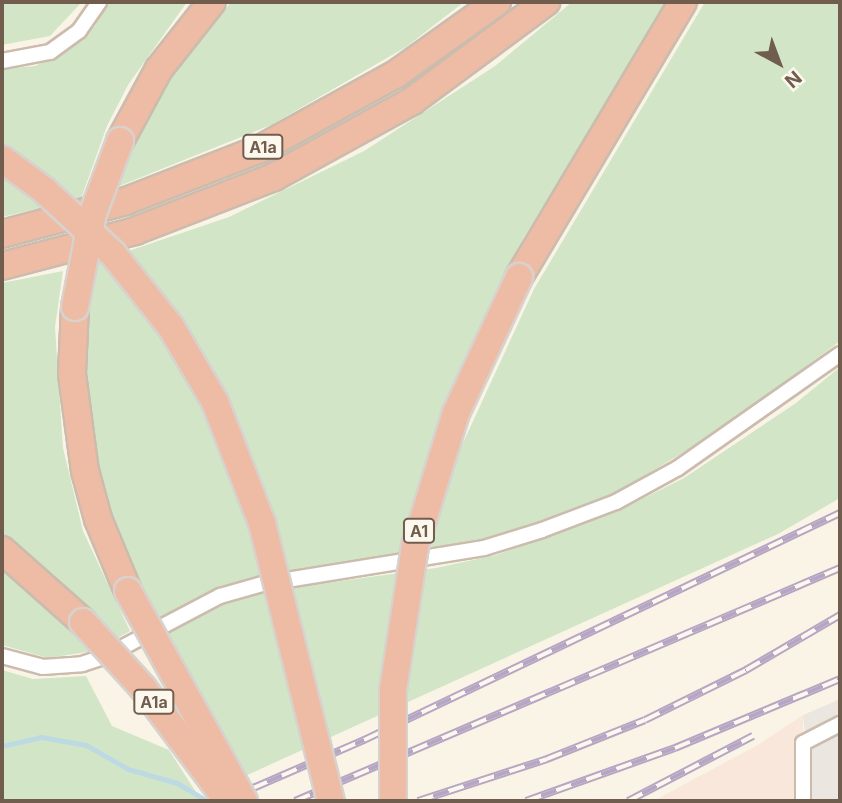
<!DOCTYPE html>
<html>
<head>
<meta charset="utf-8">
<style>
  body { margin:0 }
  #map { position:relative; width:842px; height:803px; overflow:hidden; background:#faf4e7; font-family:Inter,sans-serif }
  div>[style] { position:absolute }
  .commercial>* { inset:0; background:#f9e7dc }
  .industrial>* { inset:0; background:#ebe6e0 }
  .green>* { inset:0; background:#d2e6c7 }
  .stream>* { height:5px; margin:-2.5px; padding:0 2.5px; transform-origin:2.5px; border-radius:2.5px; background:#bddae2 }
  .roads { filter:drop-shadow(2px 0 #cbbcae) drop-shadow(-2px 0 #cbbcae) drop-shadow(0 2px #cbbcae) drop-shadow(0 -2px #cbbcae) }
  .minor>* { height:14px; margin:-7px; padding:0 7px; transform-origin:7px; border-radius:7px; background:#fff }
  .motorway>* { height:26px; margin:-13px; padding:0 13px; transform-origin:13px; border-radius:13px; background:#eebca4 }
  .rail>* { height:8px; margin-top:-4px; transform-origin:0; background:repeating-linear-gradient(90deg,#fdf8ed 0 16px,#b7a6c3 0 32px); box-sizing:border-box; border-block:2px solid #b7a6c3 }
  .bridges { filter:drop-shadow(2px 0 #d7d2cd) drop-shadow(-2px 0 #d7d2cd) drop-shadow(0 2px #d7d2cd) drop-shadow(0 -2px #d7d2cd) }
  .motorway-bridge>* { height:26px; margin:-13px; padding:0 13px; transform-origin:13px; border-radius:13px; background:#eebca4 }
  span { translate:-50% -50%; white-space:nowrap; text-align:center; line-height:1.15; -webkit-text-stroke:6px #fdf8ed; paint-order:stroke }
  .shield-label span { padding:2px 5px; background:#fdf8ed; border:2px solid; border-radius:5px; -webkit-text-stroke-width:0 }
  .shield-label { font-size:16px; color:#715d4e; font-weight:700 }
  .frame { position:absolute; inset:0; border:4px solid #715d4e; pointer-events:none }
  .north { position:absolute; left:744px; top:28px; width:70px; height:70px; -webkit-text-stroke:5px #fdf8ed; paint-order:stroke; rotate:139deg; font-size:19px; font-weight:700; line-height:28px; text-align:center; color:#715d4e }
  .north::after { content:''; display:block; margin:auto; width:24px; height:32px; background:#715d4e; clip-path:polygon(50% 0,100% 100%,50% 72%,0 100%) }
</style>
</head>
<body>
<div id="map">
  <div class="commercial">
    <div style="clip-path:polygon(803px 715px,803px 801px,653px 801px,758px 745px)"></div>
  </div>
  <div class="industrial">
    <div style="clip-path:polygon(840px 699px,840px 801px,812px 801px,803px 715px)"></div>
  </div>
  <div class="green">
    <div style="clip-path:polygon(2px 2px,82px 2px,50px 36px,2px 45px)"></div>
    <div style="clip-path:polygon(106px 2px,187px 2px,128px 85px,107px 126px,78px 207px,2px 150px,2px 69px,35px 66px,68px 49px,95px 26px)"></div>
    <div style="clip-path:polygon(231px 2px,464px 2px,406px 47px,271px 125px,112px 189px,164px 84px)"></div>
    <div style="clip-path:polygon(572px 2px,669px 2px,523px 239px,470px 351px,400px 557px,239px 581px,155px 620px,121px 545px,97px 473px,85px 388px,86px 313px,93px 263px,229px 217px,364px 151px,495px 66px)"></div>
    <div style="clip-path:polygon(705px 2px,840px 2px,840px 341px,727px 426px,616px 493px,539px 524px,429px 555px,456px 458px,534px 289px)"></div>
    <div style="clip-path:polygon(2px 175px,48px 206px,2px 217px)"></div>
    <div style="clip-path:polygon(63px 271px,55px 327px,63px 448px,83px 531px,130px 631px,114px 640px,69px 592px,2px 535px,2px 283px)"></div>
    <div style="clip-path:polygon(840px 367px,840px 498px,778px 534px,245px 776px,163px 635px,222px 603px,260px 592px,436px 568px,496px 555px,620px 510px,684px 478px,796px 403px)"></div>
    <div style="clip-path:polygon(2px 569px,63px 619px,94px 651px,48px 658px,2px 645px)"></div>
    <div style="clip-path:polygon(2px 670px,33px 679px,86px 676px,112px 726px,169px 750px,201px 800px,2px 801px)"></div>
  </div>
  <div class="stream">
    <div style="left:2px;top:746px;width:40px;rotate:-13deg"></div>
    <div style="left:41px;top:737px;width:46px;rotate:10.1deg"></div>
    <div style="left:86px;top:745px;width:48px;rotate:29.7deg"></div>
    <div style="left:128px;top:769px;width:51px;rotate:15.9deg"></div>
    <div style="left:177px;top:783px;width:31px;rotate:31deg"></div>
  </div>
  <div class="roads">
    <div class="minor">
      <div style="left:2px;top:61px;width:49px;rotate:-10.6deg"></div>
      <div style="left:50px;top:52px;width:36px;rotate:-36deg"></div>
      <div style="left:79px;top:31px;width:35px;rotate:-55deg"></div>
      <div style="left:2px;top:656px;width:42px;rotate:15deg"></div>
      <div style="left:43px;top:667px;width:39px;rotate:-4deg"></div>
      <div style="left:82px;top:664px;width:25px;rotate:-18deg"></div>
      <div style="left:106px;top:656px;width:129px;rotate:-27.8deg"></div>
      <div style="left:220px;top:596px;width:44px;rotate:-15.9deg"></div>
      <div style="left:262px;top:584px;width:225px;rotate:-9.2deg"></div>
      <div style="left:484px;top:548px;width:61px;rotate:-17.2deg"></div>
      <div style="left:542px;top:530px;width:79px;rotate:-20.7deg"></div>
      <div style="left:616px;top:502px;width:71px;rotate:-28.7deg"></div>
      <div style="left:678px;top:468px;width:198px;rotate:-35.1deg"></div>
      <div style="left:803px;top:801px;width:58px;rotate:-90deg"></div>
      <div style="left:803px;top:743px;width:42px;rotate:-27.2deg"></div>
    </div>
    <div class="motorway">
      <div style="left:120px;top:141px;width:82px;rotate:-61.6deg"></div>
      <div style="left:159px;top:69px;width:85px;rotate:-51.7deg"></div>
      <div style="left:2px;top:234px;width:128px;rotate:-14.9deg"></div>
      <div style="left:126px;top:201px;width:144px;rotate:-21.2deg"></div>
      <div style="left:260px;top:149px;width:155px;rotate:-28.9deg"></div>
      <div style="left:396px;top:74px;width:124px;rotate:-35.5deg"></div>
      <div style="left:2px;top:266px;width:138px;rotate:-14.7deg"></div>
      <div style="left:135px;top:231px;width:149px;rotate:-21.2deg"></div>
      <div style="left:274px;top:177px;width:158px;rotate:-28.8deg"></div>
      <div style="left:412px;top:101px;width:167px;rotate:-36.5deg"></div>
      <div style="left:519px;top:277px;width:320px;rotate:-59.2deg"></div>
      <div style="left:75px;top:307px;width:67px;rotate:92.6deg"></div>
      <div style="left:72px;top:374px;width:98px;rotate:82.4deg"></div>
      <div style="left:85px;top:471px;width:50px;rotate:74.8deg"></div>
      <div style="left:98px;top:519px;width:78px;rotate:67.4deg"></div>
      <div style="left:2px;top:550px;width:108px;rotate:41.6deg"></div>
    </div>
  </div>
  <div class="rail">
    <div style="left:223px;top:801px;width:154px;rotate:-23.4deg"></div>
    <div style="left:364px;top:740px;width:527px;rotate:-25.5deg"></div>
    <div style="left:295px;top:801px;width:593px;rotate:-23.15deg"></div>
    <div style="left:418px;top:801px;width:136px;rotate:-18deg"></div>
    <div style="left:547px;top:759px;width:105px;rotate:-21.7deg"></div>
    <div style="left:645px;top:720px;width:113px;rotate:-26.3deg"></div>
    <div style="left:746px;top:670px;width:109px;rotate:-30.3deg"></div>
    <div style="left:526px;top:801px;width:158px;rotate:-19.6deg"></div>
    <div style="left:675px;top:748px;width:179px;rotate:-22.7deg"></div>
    <div style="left:628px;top:801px;width:141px;rotate:-27.5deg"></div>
  </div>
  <div class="bridges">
    <div class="motorway-bridge">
      <div style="left:2px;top:159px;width:52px;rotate:36.4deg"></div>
      <div style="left:44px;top:190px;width:94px;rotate:42.8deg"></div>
      <div style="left:113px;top:254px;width:93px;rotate:51.5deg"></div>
      <div style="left:171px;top:327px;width:87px;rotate:59.6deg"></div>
      <div style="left:215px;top:402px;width:130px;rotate:68.8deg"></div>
      <div style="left:262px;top:523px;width:286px;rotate:76.1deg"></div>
      <div style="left:75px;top:307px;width:96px;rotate:-79.2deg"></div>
      <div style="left:93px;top:213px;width:77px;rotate:-69.4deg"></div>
      <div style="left:128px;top:591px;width:240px;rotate:61.1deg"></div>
      <div style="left:83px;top:622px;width:89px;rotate:47.7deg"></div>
      <div style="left:143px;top:688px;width:140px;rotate:53.1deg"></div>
      <div style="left:393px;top:801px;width:111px;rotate:-90deg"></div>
      <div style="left:393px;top:690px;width:146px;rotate:-81.3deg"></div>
      <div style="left:415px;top:546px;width:139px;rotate:-72.9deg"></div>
      <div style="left:456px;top:413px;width:150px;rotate:-65.1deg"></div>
    </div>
  </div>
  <div class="shield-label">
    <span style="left:263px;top:147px">A1a</span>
    <span style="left:419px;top:531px">A1</span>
    <span style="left:154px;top:702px">A1a</span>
  </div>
  <div class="frame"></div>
  <div class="north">N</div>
</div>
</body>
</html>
